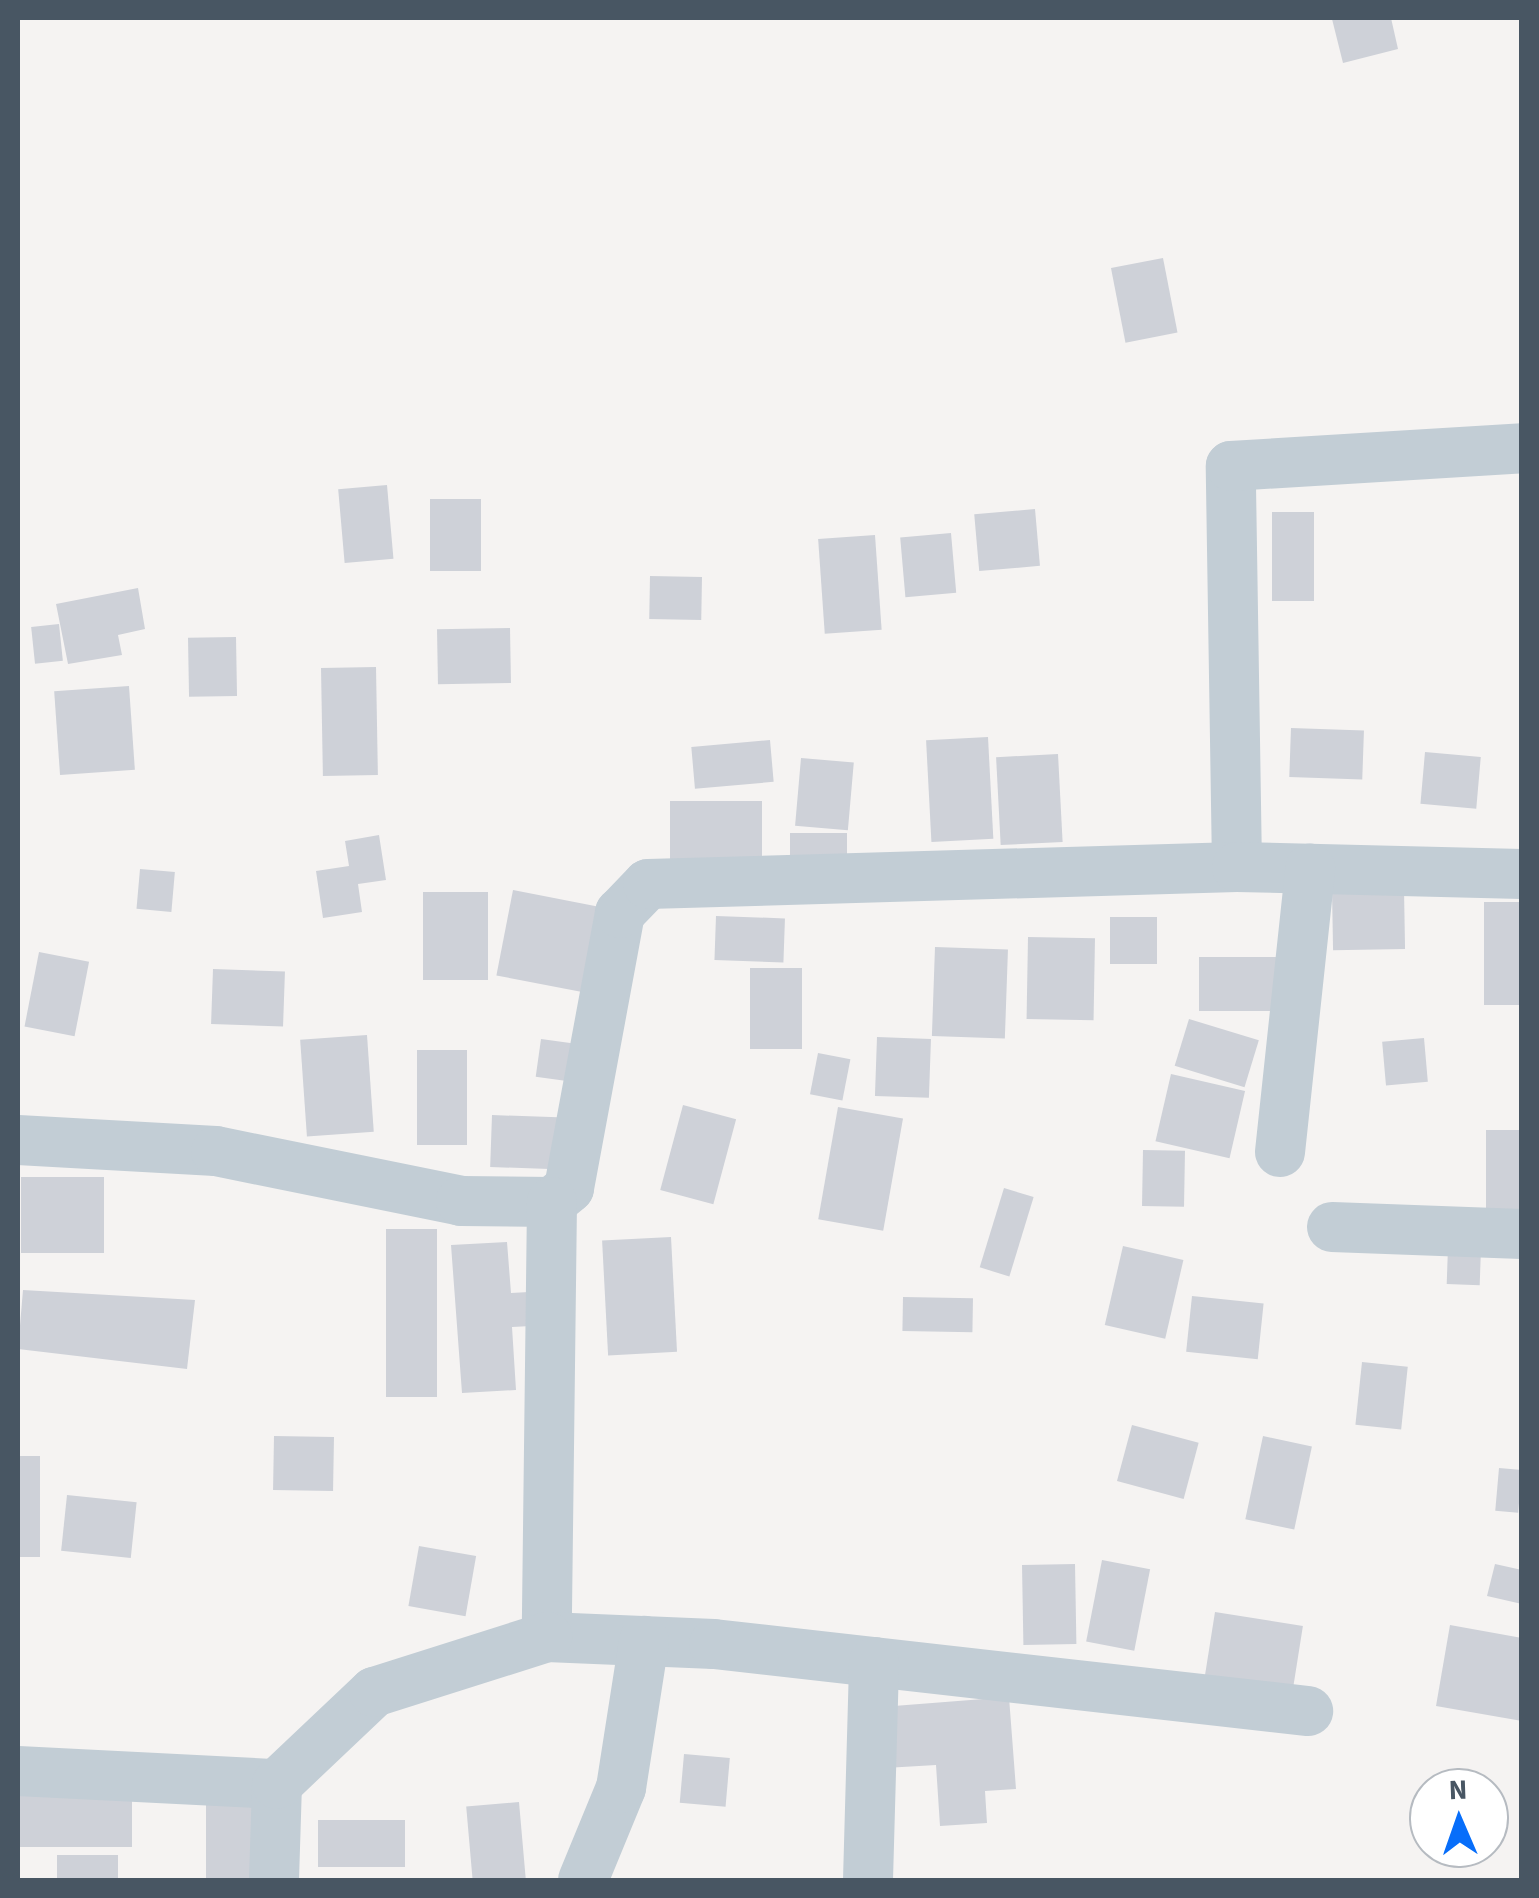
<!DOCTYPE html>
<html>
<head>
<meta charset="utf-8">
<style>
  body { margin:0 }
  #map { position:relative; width:1539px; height:1898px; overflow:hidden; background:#f5f3f2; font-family:"Source Sans 3",sans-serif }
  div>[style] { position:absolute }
  .building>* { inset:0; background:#ced1d8; transform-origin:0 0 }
  .minor>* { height:50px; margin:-25px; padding:0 25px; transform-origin:25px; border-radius:25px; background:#c2cdd5 }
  span { translate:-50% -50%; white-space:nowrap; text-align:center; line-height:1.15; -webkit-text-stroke:9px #fff; paint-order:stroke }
  .frame { position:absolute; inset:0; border:20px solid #485663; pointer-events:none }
  .north { position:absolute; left:1409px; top:1768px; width:100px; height:100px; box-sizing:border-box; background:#fff; border:2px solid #b6bbc1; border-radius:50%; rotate:358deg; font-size:28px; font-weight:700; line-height:40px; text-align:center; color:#485663 }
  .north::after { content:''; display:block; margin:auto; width:35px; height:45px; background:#076efa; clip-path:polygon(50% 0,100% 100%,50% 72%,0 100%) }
</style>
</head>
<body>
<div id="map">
  <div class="building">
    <div style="clip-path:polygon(1391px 18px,1398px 49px,1343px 63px,1332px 19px)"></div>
    <div style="left:1163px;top:258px;width:76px;height:53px;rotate:79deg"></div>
    <div style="left:387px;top:485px;width:74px;height:49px;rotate:85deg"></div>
    <div style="left:430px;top:499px;width:51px;height:72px"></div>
    <div style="left:1035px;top:509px;width:57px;height:61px;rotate:85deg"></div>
    <div style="left:1272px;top:512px;width:42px;height:89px"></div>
    <div style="left:951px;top:533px;width:60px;height:51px;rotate:85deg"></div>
    <div style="left:875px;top:535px;width:95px;height:57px;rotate:86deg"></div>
    <div style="left:650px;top:576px;width:52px;height:43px;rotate:1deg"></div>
    <div style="clip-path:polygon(138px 588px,145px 629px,118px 635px,122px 655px,68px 664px,56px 604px)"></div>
    <div style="left:59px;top:624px;width:37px;height:28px;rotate:84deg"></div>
    <div style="left:510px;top:628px;width:55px;height:73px;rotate:89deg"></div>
    <div style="left:236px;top:637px;width:59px;height:48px;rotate:89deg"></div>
    <div style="left:376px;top:667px;width:108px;height:55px;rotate:89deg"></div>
    <div style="left:129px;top:686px;width:84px;height:75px;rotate:86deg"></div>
    <div style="left:1291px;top:728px;width:73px;height:49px;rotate:2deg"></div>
    <div style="left:988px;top:737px;width:102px;height:62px;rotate:87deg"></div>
    <div style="left:770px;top:740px;width:42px;height:79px;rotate:85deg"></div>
    <div style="left:1425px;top:752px;width:56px;height:52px;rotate:5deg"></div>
    <div style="left:1058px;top:754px;width:88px;height:62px;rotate:87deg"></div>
    <div style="left:801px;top:758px;width:53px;height:68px;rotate:5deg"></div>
    <div style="left:670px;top:801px;width:92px;height:69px"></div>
    <div style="left:790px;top:833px;width:57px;height:36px"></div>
    <div style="clip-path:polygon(379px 835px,386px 880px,358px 884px,362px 912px,323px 918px,316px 871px,349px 866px,345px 841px)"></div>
    <div style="left:140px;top:869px;width:35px;height:40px;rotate:5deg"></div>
    <div style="left:1404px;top:889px;width:60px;height:72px;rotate:89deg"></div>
    <div style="left:513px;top:890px;width:90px;height:87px;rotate:11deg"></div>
    <div style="left:423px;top:892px;width:65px;height:88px"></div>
    <div style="left:1522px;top:902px;width:103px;height:38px;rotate:90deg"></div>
    <div style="left:716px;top:916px;width:69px;height:44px;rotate:2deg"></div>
    <div style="left:1110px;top:917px;width:47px;height:47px"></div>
    <div style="left:1028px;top:937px;width:67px;height:82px;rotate:1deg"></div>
    <div style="left:935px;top:947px;width:73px;height:89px;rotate:2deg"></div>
    <div style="left:39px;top:952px;width:51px;height:76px;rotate:11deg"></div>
    <div style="left:1199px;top:957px;width:85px;height:54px"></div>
    <div style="left:750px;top:968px;width:52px;height:81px"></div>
    <div style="left:213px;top:969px;width:72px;height:55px;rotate:2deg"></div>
    <div style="left:1189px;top:1019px;width:73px;height:49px;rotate:17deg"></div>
    <div style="left:367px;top:1035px;width:97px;height:67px;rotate:86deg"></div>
    <div style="left:877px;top:1037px;width:54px;height:59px;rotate:2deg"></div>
    <div style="left:1424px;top:1038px;width:44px;height:42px;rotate:85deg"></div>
    <div style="left:541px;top:1039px;width:35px;height:38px;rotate:8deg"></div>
    <div style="left:417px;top:1050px;width:50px;height:95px"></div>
    <div style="left:818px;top:1053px;width:33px;height:42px;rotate:11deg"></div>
    <div style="left:1171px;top:1074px;width:76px;height:69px;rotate:13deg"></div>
    <div style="left:683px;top:1105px;width:55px;height:88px;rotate:15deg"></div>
    <div style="left:838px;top:1107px;width:66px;height:114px;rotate:10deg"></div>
    <div style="left:492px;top:1115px;width:73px;height:52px;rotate:2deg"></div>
    <div style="left:1522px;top:1130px;width:90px;height:36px;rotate:90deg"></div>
    <div style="left:1143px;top:1150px;width:42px;height:56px;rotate:1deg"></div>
    <div style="left:21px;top:1177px;width:83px;height:76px"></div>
    <div style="left:1004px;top:1188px;width:31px;height:83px;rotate:17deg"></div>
    <div style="left:386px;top:1229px;width:51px;height:168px"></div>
    <div style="left:671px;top:1237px;width:115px;height:69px;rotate:87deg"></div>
    <div style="clip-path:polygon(507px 1242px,511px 1293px,529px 1292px,531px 1326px,512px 1327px,516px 1390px,462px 1393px,451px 1245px)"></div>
    <div style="left:1123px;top:1246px;width:62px;height:81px;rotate:13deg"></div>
    <div style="left:1448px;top:1247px;width:33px;height:37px;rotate:2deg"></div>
    <div style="clip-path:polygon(23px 1290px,195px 1300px,187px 1369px,18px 1349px)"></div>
    <div style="left:1192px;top:1296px;width:72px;height:56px;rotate:6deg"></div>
    <div style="left:903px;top:1297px;width:70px;height:34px;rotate:1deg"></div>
    <div style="left:1362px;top:1362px;width:46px;height:63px;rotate:6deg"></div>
    <div style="left:1132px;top:1425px;width:69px;height:58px;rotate:15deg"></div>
    <div style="left:274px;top:1436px;width:60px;height:54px;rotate:1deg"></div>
    <div style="left:1263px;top:1436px;width:50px;height:85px;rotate:12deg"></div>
    <div style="left:18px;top:1456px;width:22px;height:101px"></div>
    <div style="left:1499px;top:1468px;width:23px;height:43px;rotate:5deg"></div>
    <div style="left:67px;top:1495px;width:70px;height:56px;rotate:6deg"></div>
    <div style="left:419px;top:1546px;width:58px;height:61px;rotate:10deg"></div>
    <div style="left:1102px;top:1560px;width:49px;height:83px;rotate:11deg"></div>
    <div style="left:1075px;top:1564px;width:80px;height:53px;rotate:89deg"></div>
    <div style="clip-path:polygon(1495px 1564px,1522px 1570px,1522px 1604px,1487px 1596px)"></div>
    <div style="left:1215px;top:1612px;width:89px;height:80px;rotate:9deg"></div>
    <div style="clip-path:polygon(1450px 1625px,1522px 1638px,1522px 1721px,1436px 1706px)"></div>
    <div style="clip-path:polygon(1009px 1697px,1016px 1789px,985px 1791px,987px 1823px,940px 1826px,936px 1765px,885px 1768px,881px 1707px)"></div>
    <div style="left:684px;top:1754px;width:46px;height:49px;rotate:5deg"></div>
    <div style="left:132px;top:1776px;width:71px;height:114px;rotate:90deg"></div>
    <div style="left:206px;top:1793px;width:54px;height:87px"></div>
    <div style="left:519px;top:1802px;width:78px;height:53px;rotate:85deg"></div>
    <div style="left:318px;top:1820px;width:87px;height:47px"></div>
    <div style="left:57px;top:1855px;width:61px;height:25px"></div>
  </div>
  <div class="minor">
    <div style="left:1237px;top:867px;width:401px;rotate:-90.9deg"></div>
    <div style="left:1231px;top:466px;width:292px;rotate:-3.5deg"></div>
    <div style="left:18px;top:1140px;width:198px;rotate:3.2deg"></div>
    <div style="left:216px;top:1151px;width:250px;rotate:11.5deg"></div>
    <div style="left:461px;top:1201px;width:91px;rotate:0.6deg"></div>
    <div style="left:552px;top:1202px;width:22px;rotate:-39deg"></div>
    <div style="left:569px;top:1188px;width:280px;rotate:-79.5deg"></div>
    <div style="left:620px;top:913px;width:40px;rotate:-46deg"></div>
    <div style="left:648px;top:884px;width:589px;rotate:-1.65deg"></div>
    <div style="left:1237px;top:867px;width:285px;rotate:1.4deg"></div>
    <div style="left:1280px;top:1152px;width:285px;rotate:-83.9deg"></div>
    <div style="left:552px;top:1202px;width:435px;rotate:90.7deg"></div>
    <div style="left:547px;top:1637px;width:167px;rotate:2.4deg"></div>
    <div style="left:714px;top:1644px;width:598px;rotate:6.44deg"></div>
    <div style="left:1332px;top:1227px;width:190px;rotate:2.1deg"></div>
    <div style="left:18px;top:1771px;width:259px;rotate:2.9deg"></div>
    <div style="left:277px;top:1784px;width:96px;rotate:91.8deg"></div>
    <div style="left:277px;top:1784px;width:134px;rotate:-43.5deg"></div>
    <div style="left:374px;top:1692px;width:182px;rotate:-17.6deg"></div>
    <div style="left:583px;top:1880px;width:100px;rotate:-67.6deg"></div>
    <div style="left:621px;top:1788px;width:149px;rotate:-81.1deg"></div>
    <div style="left:868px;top:1880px;width:218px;rotate:-88.4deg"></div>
  </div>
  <div class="frame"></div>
  <div class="north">N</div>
</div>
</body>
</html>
